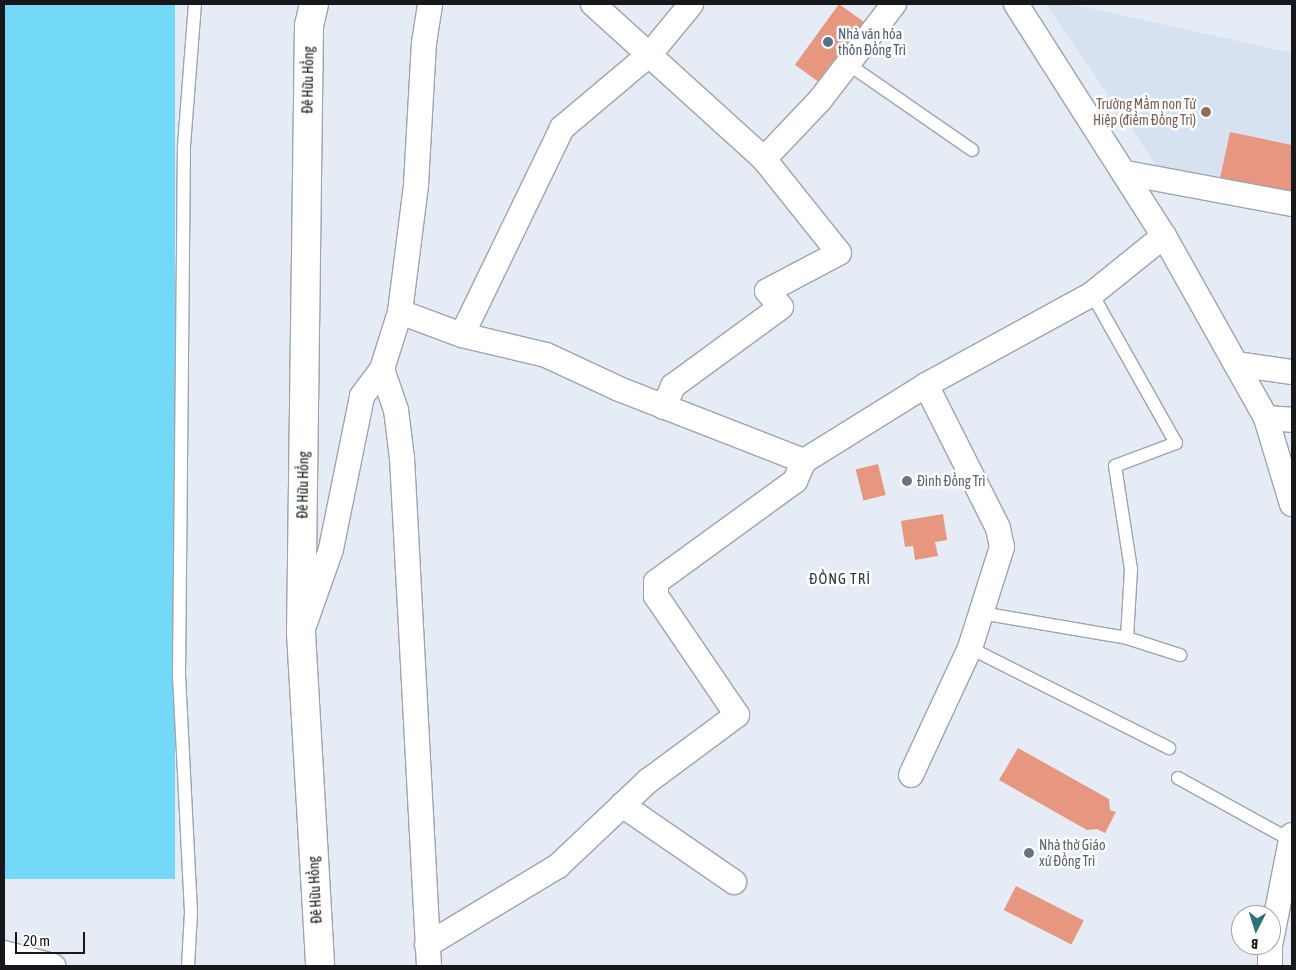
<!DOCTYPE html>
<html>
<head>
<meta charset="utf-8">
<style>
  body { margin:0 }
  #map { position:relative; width:1296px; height:970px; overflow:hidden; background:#e6ecf5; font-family:"Asap Condensed",sans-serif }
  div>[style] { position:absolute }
  .built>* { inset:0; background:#d7e2f1 }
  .water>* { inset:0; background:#74d9f7; transform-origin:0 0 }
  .building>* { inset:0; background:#e79780; transform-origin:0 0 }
  .roads { filter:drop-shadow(1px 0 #9ea4ac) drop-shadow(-1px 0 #9ea4ac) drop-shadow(0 1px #9ea4ac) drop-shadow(0 -1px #9ea4ac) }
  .lane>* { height:12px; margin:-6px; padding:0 6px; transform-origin:6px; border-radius:6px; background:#fff }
  .street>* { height:24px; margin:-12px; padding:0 12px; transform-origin:12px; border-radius:12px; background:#fff }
  .primary>* { height:28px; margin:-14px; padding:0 14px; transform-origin:14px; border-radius:14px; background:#fff }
  .dots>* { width:14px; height:14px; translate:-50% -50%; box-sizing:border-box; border:2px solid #fff; border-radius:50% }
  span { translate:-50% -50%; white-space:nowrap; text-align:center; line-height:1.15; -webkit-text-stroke:5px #fff; paint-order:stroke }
  .service-label { font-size:14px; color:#4e5e75 }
  .left { translate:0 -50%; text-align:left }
  .street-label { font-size:14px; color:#16181b }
  .education-label { font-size:14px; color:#785e54 }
  .right { translate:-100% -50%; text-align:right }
  .worship-label { font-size:14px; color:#5b616d }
  .neighbourhood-label { font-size:15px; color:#33373e; letter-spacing:1px }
  .frame { position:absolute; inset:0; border:5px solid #16181b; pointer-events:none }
  .north { position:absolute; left:1231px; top:905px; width:50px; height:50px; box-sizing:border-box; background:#fff; border:1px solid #a2a3a4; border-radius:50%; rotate:185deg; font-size:14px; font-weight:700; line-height:20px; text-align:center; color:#16181b }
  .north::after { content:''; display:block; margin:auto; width:18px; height:22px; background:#2b7577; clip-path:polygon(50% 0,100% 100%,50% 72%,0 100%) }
  .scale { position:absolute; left:15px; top:932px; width:70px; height:22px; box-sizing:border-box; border:2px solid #16181b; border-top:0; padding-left:6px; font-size:15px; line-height:18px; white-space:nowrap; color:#16181b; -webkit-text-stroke:4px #fff; paint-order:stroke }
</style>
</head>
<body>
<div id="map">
  <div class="built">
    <div style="clip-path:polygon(1046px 4px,1071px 4px,1292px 53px,1292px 201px,1161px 172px)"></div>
  </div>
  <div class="water">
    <div style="left:4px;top:4px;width:171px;height:875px"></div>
  </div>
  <div class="building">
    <div style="left:839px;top:4px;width:32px;height:75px;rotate:36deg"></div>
    <div style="clip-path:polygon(1230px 132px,1292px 145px,1292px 194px,1220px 178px)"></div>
    <div style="left:878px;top:464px;width:32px;height:23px;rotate:76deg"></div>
    <div style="clip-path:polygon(943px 514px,947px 540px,935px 542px,938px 556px,915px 560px,913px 546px,905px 547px,901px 521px)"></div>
    <div style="clip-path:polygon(1018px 748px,1109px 799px,1110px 810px,1116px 812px,1105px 833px,1097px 829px,1087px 830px,999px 780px)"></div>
    <div style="left:1016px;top:886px;width:76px;height:27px;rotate:27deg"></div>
  </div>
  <div class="roads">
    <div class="lane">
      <div style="left:848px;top:64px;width:151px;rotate:34.7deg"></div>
      <div style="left:1092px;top:294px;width:171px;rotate:60.6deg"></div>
      <div style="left:1176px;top:443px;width:65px;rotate:159.3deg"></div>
      <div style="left:1115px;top:466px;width:104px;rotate:81.2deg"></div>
      <div style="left:1131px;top:569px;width:69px;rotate:93.3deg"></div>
      <div style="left:981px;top:613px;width:148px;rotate:9.7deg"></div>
      <div style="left:1127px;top:638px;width:56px;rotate:17.8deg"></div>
      <div style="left:970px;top:648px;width:223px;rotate:26.7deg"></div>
      <div style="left:1178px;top:778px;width:129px;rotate:28.8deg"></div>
      <div style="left:188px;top:966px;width:54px;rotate:-86.8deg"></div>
      <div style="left:191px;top:912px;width:238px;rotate:-92.9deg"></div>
      <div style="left:179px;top:674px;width:528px;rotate:-89.46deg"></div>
      <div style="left:184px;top:146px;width:142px;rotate:-85.6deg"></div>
    </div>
    <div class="street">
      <div style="left:593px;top:4px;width:231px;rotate:42.2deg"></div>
      <div style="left:764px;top:159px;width:120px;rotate:51.4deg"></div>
      <div style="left:839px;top:253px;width:81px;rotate:152.2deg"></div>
      <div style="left:767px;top:291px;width:21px;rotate:49deg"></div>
      <div style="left:781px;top:307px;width:134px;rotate:143.8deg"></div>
      <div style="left:673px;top:386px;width:23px;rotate:113deg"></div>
      <div style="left:1016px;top:4px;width:275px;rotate:57.5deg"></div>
      <div style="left:1164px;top:236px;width:209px;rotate:60.7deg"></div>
      <div style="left:1266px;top:418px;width:90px;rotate:73.2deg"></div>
      <div style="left:764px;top:159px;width:81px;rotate:-46.5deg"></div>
      <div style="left:820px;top:100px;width:121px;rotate:-52.4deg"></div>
      <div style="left:1126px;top:173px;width:169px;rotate:10.6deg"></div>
      <div style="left:400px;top:312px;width:66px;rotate:20.4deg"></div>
      <div style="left:462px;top:335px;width:86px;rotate:13.4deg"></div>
      <div style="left:546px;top:355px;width:81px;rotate:25deg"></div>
      <div style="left:619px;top:389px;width:199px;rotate:21.3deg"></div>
      <div style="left:462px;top:335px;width:230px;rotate:-64.2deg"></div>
      <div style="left:562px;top:128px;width:115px;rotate:-40.1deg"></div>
      <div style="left:650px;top:54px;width:65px;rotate:-50.6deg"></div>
      <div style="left:1236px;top:364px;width:57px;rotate:8.1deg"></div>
      <div style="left:1266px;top:418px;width:26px;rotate:4deg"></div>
      <div style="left:305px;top:623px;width:78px;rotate:-70.6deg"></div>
      <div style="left:331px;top:549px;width:156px;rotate:-78.5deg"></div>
      <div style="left:362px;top:396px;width:34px;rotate:-53deg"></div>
      <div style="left:911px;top:775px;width:140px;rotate:-65.1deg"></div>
      <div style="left:970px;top:648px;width:106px;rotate:-72.4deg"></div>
      <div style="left:1002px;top:547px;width:19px;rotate:-102deg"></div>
      <div style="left:998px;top:528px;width:160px;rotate:-116.7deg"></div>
      <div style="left:622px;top:805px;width:136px;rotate:34.5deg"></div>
      <div style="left:1271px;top:941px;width:108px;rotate:-78.8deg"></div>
      <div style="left:427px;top:945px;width:153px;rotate:-31.1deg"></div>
      <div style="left:558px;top:866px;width:124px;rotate:-43.4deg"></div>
      <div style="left:648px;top:781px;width:111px;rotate:-36.6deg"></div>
      <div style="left:737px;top:715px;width:144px;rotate:-124.2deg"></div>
      <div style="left:656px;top:596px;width:14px;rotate:-90deg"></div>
      <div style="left:656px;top:582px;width:172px;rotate:-36deg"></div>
      <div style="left:795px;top:481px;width:22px;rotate:-66deg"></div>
      <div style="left:804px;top:461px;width:144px;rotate:-31.9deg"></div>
      <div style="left:926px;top:385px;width:189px;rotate:-28.7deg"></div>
      <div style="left:1092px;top:294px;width:92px;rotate:-38.9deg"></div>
      <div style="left:4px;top:953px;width:51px;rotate:14.9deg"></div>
      <div style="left:429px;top:966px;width:509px;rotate:-93.04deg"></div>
      <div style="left:402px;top:458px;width:48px;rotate:-97.1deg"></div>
      <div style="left:396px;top:410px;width:43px;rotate:-108.9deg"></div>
      <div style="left:382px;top:369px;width:60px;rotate:-72.5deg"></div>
      <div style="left:400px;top:312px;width:128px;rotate:-82.8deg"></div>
      <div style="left:416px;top:185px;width:142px;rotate:-86.8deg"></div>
      <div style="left:424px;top:43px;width:39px;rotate:-81deg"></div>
      <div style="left:1270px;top:966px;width:21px;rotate:-90deg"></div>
    </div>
    <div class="primary">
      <div style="left:314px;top:4px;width:22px;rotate:103deg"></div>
      <div style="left:309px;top:25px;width:608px;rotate:90.75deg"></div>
      <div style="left:301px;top:633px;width:334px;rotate:86.7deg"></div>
    </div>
  </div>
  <div class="dots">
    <div style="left:828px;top:42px;background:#5c6f8a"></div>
    <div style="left:1206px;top:112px;background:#8d6e63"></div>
    <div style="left:907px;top:481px;background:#6b7280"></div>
    <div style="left:1029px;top:853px;background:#6b7280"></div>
  </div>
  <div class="service-label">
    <span class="left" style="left:838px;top:42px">Nhà văn hóa<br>thôn Đồng Trì</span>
  </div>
  <div class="street-label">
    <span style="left:308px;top:80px;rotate:-89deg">Đê Hữu Hồng</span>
    <span style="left:303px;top:485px;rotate:-89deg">Đê Hữu Hồng</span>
    <span style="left:315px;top:890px;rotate:-93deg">Đê Hữu Hồng</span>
  </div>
  <div class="education-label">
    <span class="right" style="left:1196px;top:112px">Trường Mầm non Tứ<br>Hiệp (điểm Đồng Trì)</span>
  </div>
  <div class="worship-label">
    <span class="left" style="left:917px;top:481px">Đình Đồng Trì</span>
    <span class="left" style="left:1039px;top:853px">Nhà thờ Giáo<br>xứ Đồng Trì</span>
  </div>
  <div class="neighbourhood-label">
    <span style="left:840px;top:579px">ĐỒNG TRÌ</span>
  </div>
  <div class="frame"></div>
  <div class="north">B</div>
  <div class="scale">20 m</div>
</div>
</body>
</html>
